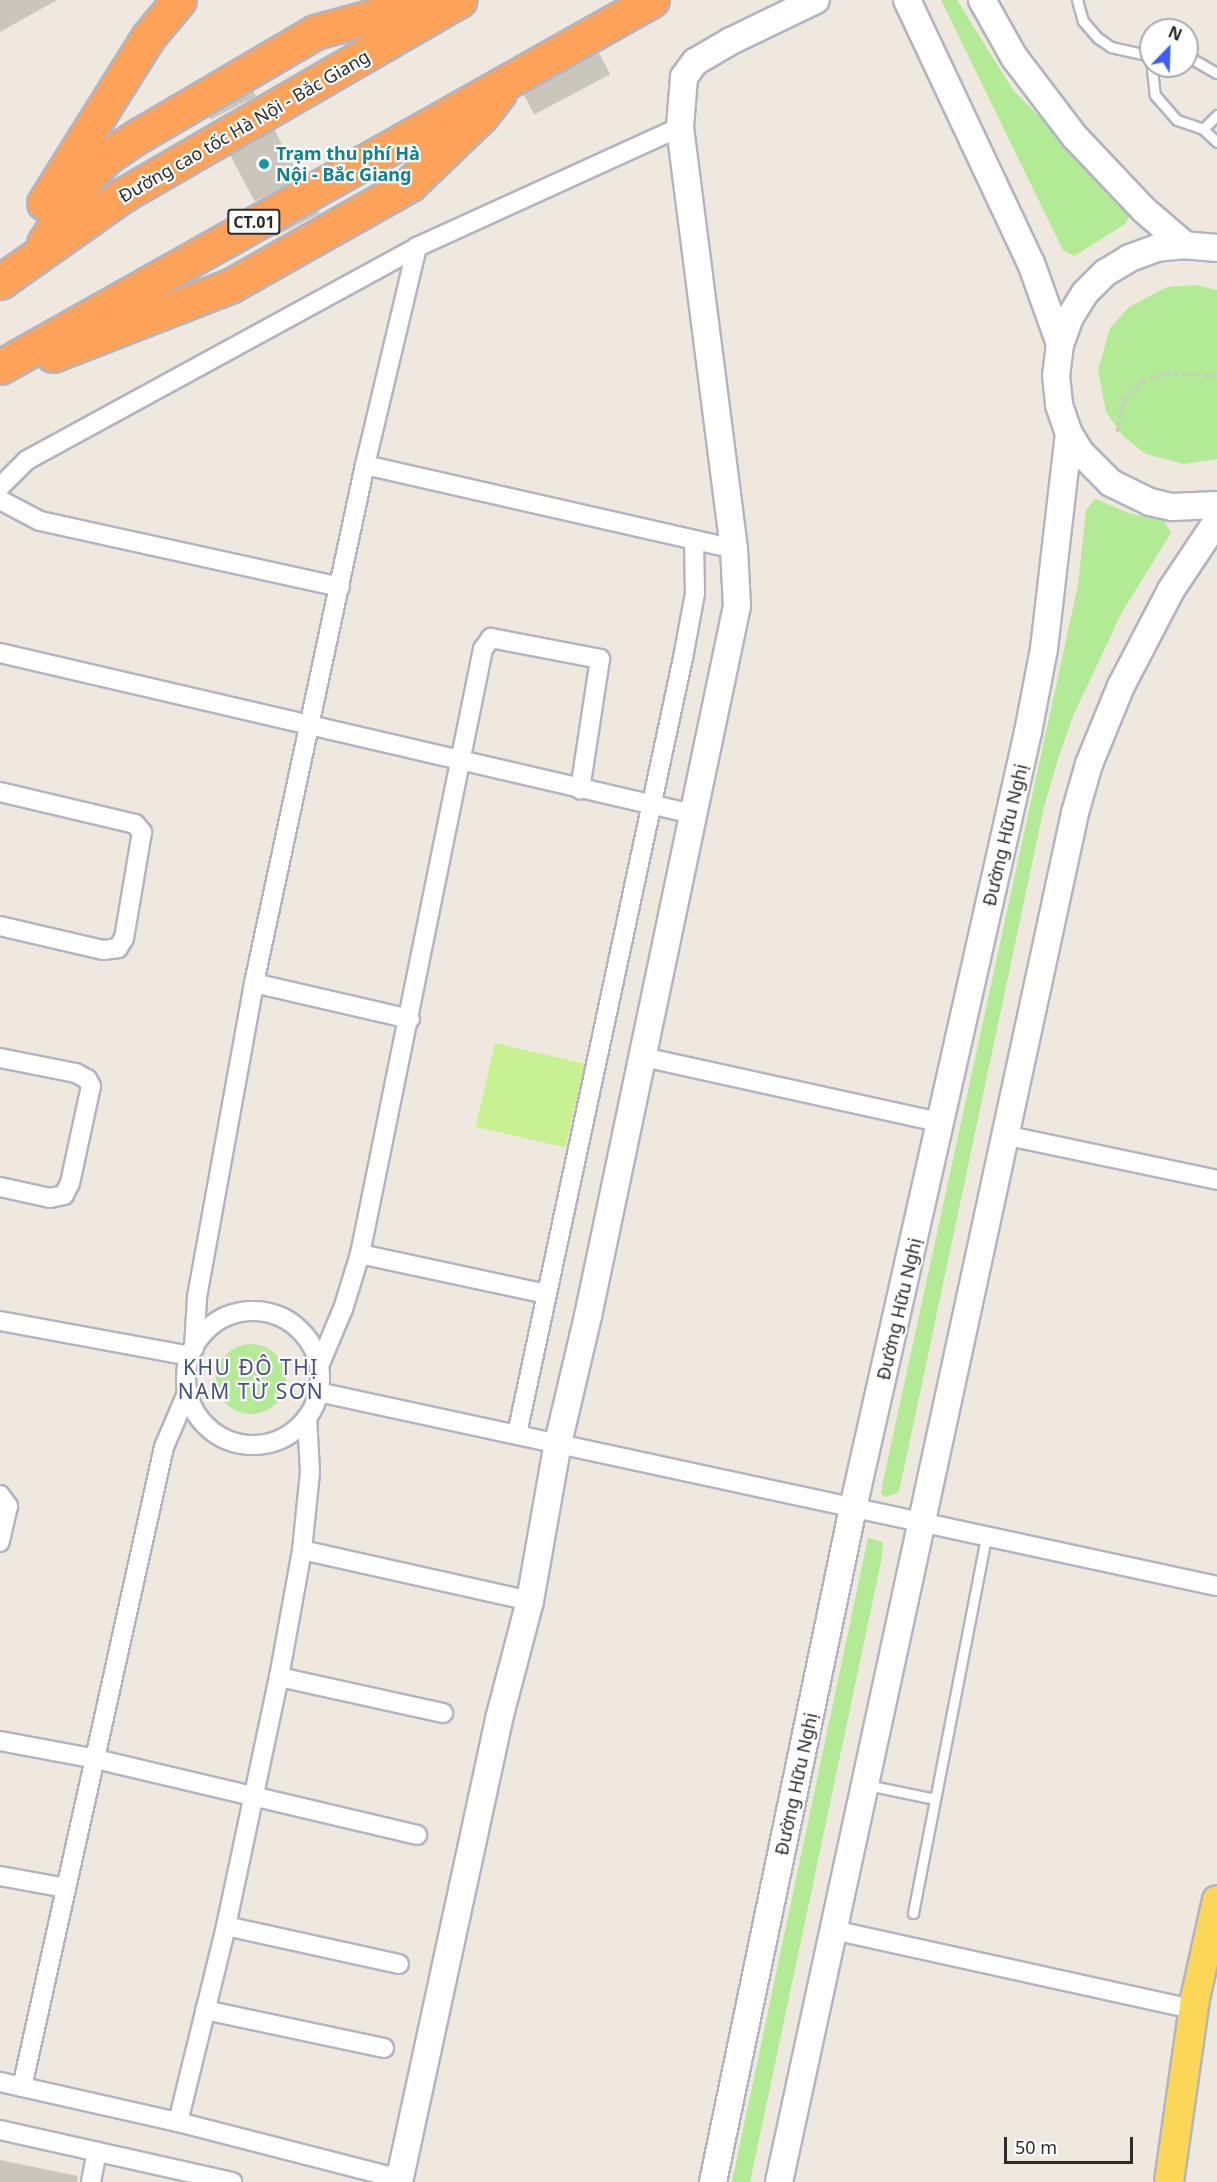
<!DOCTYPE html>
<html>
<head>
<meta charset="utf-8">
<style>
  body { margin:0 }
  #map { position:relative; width:1217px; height:2182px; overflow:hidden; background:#efe8de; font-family:"Noto Sans",sans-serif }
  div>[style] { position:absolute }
  .green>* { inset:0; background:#b2ea96 }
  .round { border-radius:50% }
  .pitch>* { inset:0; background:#c8f291; transform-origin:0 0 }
  .building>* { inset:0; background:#cac6bc; transform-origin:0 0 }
  .path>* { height:3px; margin-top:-1.5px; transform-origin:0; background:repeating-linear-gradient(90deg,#c8c8c8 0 4.5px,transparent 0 7.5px) }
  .roads { filter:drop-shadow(2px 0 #b2b4c1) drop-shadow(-2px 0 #b2b4c1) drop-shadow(0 2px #b2b4c1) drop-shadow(0 -2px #b2b4c1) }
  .lane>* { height:9px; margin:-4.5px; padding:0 4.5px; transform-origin:4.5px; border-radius:4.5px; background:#fff }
  .street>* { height:18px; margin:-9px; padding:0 9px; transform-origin:9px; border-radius:9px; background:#fff }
  .street>.ring { margin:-9px; padding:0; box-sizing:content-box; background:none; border:18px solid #fff; border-radius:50% }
  .secondary>* { height:26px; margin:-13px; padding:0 13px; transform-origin:13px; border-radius:13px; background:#fff }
  .primary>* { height:28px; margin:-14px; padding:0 14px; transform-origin:14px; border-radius:14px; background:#fcd656 }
  .highway>* { height:33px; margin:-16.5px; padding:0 16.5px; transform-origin:16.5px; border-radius:16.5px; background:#ffa259 }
  .dots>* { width:16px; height:16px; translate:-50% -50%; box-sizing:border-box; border:3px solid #fff; border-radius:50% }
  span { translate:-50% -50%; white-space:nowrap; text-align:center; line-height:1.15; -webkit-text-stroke:4.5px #fff; paint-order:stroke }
  .shield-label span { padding:2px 4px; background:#fff; border:2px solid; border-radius:4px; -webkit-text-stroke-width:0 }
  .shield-label { font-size:16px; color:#2c2c2c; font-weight:700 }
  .street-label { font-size:18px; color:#2c2c2c }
  .culture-label { font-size:18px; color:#0d838f; font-weight:700 }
  .left { translate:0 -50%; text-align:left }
  .quarter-label { font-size:21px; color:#485282; letter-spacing:1.5px }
  .north { position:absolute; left:1139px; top:18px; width:60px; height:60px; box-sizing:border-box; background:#fff; border:2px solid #ababab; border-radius:50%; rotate:23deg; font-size:16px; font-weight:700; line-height:24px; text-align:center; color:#2c2c2c }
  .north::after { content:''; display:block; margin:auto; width:21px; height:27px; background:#3b5eff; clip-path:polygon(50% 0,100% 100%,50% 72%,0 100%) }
  .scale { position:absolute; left:1004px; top:2137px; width:129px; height:27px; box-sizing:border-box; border:3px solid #2c2c2c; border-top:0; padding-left:8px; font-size:18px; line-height:21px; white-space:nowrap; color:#2c2c2c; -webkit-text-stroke:4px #fff; paint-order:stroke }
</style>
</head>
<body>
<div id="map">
  <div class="green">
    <div style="clip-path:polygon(941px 0,957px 0,1013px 90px,1133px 210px,1125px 224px,1074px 256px,1063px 250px)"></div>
    <div style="clip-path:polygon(1196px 285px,1217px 290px,1217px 459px,1184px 464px,1146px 454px,1123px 436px,1106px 412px,1098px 370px,1110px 328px,1129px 307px,1167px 287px)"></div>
    <div style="clip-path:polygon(1095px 499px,1132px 514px,1164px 521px,1171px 533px,1122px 612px,1073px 716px,1058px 759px,1044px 807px,899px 1492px,886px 1497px,881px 1494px,882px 1486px,1078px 585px,1086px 510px)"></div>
    <div class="round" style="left:216px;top:1344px;width:70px;height:70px"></div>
    <div style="clip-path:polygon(868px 1538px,883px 1542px,881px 1562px,750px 2182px,732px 2182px)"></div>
  </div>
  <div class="pitch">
    <div style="left:495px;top:1043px;width:92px;height:86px;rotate:13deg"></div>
  </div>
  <div class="building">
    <div style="clip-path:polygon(0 0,57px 0,0 32px)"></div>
    <div style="left:599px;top:53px;width:24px;height:86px;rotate:62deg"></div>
    <div style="left:253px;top:90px;width:7px;height:51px;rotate:63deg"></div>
    <div style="left:274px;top:129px;width:55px;height:51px;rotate:62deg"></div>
    <div style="left:318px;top:210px;width:4px;height:51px;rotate:63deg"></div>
    <div style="clip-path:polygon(0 2160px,78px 2176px,77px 2182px,0 2182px)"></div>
  </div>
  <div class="path">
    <div style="left:1117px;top:432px;width:35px;rotate:-78deg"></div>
    <div style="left:1124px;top:398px;width:25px;rotate:-43deg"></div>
    <div style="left:1142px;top:381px;width:25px;rotate:-18deg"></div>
    <div style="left:1166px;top:373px;width:51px;rotate:2.2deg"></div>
  </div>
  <div class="roads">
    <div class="lane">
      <div style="left:1077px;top:0;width:22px;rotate:74deg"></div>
      <div style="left:1083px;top:21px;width:23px;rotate:49deg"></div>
      <div style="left:1098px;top:38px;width:16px;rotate:35deg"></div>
      <div style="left:1111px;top:47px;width:41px;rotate:12.7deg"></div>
      <div style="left:1187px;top:56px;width:34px;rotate:30deg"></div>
      <div style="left:1151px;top:59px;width:36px;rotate:84deg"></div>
      <div style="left:1155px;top:95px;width:33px;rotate:49deg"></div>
      <div style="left:1177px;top:120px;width:28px;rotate:19deg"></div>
      <div style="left:1203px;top:129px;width:20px;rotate:-45deg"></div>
      <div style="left:1203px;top:129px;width:19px;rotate:43deg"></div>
      <div style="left:867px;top:1785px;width:69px;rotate:11.6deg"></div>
      <div style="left:913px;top:1913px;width:383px;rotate:-79deg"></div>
    </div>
    <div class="street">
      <div style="left:365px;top:465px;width:378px;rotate:12.8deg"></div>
      <div style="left:0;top:487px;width:38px;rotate:-45deg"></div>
      <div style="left:27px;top:460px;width:444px;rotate:-28.6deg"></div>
      <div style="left:417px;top:247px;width:289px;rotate:-24.5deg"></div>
      <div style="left:0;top:500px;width:45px;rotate:27.7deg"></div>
      <div style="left:40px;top:521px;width:307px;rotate:12.4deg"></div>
      <div style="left:0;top:653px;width:711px;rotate:13.08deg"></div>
      <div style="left:0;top:792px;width:139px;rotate:13.3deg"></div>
      <div style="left:135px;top:824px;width:11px;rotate:49deg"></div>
      <div style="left:142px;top:832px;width:108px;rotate:99.6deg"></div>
      <div style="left:124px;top:938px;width:12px;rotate:121deg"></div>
      <div style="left:118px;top:948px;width:15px;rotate:172deg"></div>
      <div style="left:103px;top:950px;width:106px;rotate:-166.9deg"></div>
      <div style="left:254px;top:983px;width:160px;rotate:13deg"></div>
      <div style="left:643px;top:1057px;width:307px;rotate:12.4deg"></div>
      <div style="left:0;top:1058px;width:77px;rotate:11.2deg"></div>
      <div style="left:76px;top:1073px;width:13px;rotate:29deg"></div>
      <div style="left:87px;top:1079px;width:8px;rotate:60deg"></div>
      <div style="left:91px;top:1086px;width:99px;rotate:102.2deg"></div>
      <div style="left:70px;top:1183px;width:13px;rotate:117deg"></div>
      <div style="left:64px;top:1195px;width:14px;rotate:168deg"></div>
      <div style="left:50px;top:1198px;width:51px;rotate:-167.6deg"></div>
      <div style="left:1004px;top:1135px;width:218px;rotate:11.9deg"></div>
      <div style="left:360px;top:1254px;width:190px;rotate:12.1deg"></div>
      <div class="ring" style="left:186px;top:1311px;width:116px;height:116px"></div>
      <div style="left:0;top:1321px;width:193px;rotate:10.4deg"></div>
      <div style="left:194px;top:1348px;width:51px;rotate:-86.6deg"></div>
      <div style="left:197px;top:1297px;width:319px;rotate:-79.7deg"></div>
      <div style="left:254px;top:983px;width:530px;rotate:-77.91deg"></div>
      <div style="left:365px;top:465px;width:224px;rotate:-76.6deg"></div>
      <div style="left:319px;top:1366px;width:62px;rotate:-67.2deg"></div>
      <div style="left:343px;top:1309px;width:58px;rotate:-72.8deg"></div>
      <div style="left:360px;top:1254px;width:617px;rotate:-78.51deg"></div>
      <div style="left:483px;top:649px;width:14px;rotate:-54deg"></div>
      <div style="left:491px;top:638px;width:111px;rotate:10.9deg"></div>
      <div style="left:600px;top:659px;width:132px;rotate:98.7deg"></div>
      <div style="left:318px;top:1392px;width:920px;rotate:12.18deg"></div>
      <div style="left:517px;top:1434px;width:794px;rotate:-77.93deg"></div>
      <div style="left:683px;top:658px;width:66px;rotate:-79.5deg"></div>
      <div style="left:695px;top:593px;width:53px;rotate:-91.1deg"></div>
      <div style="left:0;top:1495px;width:14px;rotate:54deg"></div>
      <div style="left:8px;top:1506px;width:37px;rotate:103deg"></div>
      <div style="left:302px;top:1550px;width:234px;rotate:12.6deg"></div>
      <div style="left:279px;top:1677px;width:168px;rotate:12.4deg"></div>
      <div style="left:0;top:1741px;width:98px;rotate:10.6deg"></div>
      <div style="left:96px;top:1759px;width:330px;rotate:13.3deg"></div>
      <div style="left:0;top:1876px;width:67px;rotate:10.3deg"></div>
      <div style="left:226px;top:1926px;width:177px;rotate:12.4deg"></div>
      <div style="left:833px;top:1930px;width:369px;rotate:12.4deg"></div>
      <div style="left:205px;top:2010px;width:183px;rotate:12deg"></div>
      <div style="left:0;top:2082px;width:182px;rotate:12.7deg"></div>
      <div style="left:178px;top:2122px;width:229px;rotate:14.4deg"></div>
      <div style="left:22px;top:2087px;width:656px;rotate:-77.49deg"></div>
      <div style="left:164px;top:1447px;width:61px;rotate:-66.8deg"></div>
      <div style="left:178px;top:2122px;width:202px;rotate:-76.2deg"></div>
      <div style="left:226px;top:1926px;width:255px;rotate:-78deg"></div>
      <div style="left:279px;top:1677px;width:129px;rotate:-79.7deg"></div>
      <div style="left:302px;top:1550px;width:78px;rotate:-84.1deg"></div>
      <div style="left:310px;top:1472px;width:55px;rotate:-93.1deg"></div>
      <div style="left:0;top:2130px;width:238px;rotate:12.6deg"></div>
      <div style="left:91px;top:2182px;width:31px;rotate:-79deg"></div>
    </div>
    <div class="secondary">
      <div style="left:907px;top:0;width:291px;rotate:64.8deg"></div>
      <div style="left:1031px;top:263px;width:86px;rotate:70.3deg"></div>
      <div style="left:982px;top:0;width:65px;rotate:60.7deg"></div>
      <div style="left:1014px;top:57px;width:101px;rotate:52.7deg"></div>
      <div style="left:1075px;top:137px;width:100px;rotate:46.6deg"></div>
      <div style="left:1144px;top:210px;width:54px;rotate:40.5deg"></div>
      <div style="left:1217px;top:248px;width:32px;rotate:-175deg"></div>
      <div style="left:1185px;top:245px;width:28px;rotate:174deg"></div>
      <div style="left:1157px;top:248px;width:29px;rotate:160deg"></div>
      <div style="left:1130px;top:258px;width:29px;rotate:149deg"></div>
      <div style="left:1105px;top:273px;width:28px;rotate:135deg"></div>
      <div style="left:1085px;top:293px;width:28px;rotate:122deg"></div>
      <div style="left:1070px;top:317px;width:29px;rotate:110deg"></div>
      <div style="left:1060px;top:344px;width:31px;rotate:97deg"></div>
      <div style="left:1056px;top:375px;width:30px;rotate:84deg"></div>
      <div style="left:1059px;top:405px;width:31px;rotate:71deg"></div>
      <div style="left:1069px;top:434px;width:22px;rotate:58deg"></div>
      <div style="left:1081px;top:453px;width:42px;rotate:45deg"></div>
      <div style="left:1111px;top:483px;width:43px;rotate:26deg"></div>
      <div style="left:1150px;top:502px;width:23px;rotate:13deg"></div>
      <div style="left:1172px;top:507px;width:45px;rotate:-2.5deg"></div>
      <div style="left:399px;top:2182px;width:474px;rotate:-77.8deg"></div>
      <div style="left:499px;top:1719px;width:122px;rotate:-75.3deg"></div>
      <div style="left:530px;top:1601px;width:160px;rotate:-80deg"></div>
      <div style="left:558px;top:1443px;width:130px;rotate:-76.7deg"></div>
      <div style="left:588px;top:1316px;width:725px;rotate:-78.15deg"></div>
      <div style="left:737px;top:606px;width:57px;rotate:-93deg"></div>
      <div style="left:734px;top:549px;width:425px;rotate:-97.3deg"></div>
      <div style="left:680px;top:127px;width:50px;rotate:-85.4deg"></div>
      <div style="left:684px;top:77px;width:19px;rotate:-54deg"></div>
      <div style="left:695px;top:62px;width:42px;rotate:-30.3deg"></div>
      <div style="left:731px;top:41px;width:94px;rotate:-25.8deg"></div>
      <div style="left:713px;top:2182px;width:688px;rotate:-78.27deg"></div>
      <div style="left:853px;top:1508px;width:795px;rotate:-77.29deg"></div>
      <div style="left:1028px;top:732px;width:85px;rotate:-79.1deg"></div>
      <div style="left:1044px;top:649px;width:216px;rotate:-83.4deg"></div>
      <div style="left:779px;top:2182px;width:1401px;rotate:-77.8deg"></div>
      <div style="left:1075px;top:813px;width:51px;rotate:-74.1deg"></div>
      <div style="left:1089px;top:764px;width:84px;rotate:-67.7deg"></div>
      <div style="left:1121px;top:686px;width:108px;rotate:-62.5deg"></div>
      <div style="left:1171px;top:590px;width:83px;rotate:-56.3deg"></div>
    </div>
    <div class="primary">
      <div style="left:1169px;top:2182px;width:185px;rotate:-81.9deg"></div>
      <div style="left:1195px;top:1999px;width:101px;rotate:-77.5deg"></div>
    </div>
    <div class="highway">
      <div style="left:44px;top:203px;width:196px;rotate:-57.9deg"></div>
      <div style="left:148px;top:37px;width:48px;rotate:-50deg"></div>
      <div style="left:44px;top:243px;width:80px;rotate:-56.7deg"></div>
      <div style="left:88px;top:176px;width:28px;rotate:-45deg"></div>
      <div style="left:108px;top:156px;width:36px;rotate:-34deg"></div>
      <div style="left:138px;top:136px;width:205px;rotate:-30.4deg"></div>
      <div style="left:315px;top:32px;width:122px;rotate:-15.2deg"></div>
      <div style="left:0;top:282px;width:151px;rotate:-35.3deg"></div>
      <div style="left:123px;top:195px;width:389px;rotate:-30.1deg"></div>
      <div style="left:53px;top:355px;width:190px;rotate:-21.3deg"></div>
      <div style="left:230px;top:286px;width:207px;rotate:-29.5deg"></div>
      <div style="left:410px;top:184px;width:98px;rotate:-43.8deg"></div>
      <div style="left:481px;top:116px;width:29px;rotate:-52deg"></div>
      <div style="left:0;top:367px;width:748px;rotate:-29.37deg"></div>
    </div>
  </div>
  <div class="dots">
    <div style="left:264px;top:164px;background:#0f9aa8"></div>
  </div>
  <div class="shield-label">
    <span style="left:254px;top:222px">CT.01</span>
  </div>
  <div class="street-label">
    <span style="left:244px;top:126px;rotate:-30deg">Đường cao tốc Hà Nội - Bắc Giang</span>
    <span style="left:1005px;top:835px;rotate:-77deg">Đường Hữu Nghị</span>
    <span style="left:899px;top:1309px;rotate:-77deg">Đường Hữu Nghị</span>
    <span style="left:796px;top:1784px;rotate:-78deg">Đường Hữu Nghị</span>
  </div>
  <div class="culture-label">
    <span class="left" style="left:276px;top:164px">Trạm thu phí Hà<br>Nội - Bắc Giang</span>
  </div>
  <div class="quarter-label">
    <span style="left:251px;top:1379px">KHU ĐÔ THỊ<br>NAM TỪ SƠN</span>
  </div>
  <div class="north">N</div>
  <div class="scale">50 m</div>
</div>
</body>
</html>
